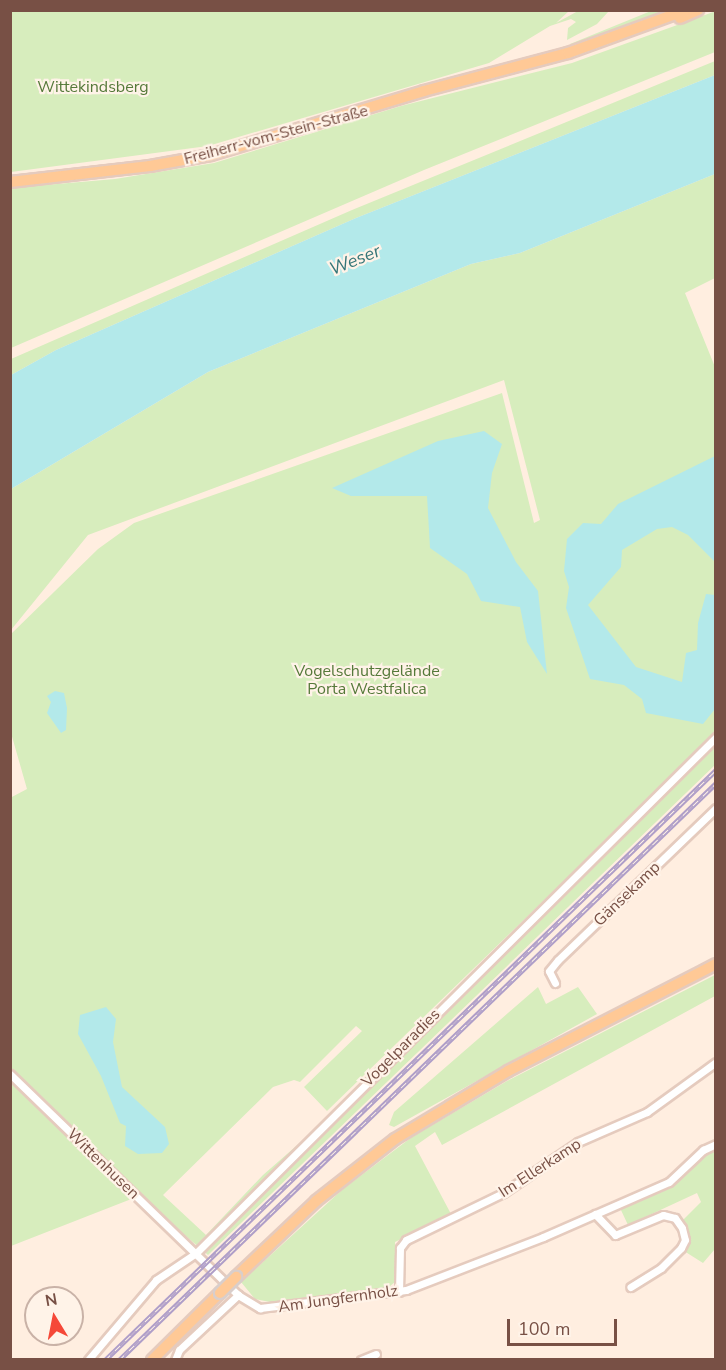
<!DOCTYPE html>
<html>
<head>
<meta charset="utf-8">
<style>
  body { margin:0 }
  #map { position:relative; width:726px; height:1370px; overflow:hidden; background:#ffeee0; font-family:"Nunito Sans",sans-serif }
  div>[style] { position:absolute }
  .green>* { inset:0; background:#d7edbd }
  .water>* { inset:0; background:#b3e9ea }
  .roads { filter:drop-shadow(2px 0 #e5cbbe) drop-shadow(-2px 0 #e5cbbe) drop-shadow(0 2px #e5cbbe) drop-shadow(0 -2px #e5cbbe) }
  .minor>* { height:7px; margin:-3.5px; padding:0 3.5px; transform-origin:3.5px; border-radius:3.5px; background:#fff }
  .primary>* { height:10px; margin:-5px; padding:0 5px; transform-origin:5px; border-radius:5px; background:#ffc996 }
  .rail>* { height:4.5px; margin-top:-2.25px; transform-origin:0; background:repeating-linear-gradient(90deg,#fff3e8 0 7px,#af9ec8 0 14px); box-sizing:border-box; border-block:2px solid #af9ec8 }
  .bridges { filter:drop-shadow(2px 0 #d9cecb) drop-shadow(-2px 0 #d9cecb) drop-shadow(0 2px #d9cecb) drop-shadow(0 -2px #d9cecb) }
  .primary-bridge>* { height:10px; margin:-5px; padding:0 5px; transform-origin:5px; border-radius:5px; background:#ffc996 }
  span { translate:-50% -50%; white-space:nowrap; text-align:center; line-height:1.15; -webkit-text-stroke:4.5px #fff3e8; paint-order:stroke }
  .park-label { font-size:16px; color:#557939 }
  .street-label { font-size:16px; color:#785045 }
  .water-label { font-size:18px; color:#357678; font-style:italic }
  .frame { position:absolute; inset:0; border:12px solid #785045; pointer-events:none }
  .north { position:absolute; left:24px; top:1286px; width:60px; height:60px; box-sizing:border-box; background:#fff3e8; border:2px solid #c9b2a7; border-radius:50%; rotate:350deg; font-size:16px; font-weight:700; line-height:24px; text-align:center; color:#785045 }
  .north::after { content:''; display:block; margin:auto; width:21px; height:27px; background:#f54838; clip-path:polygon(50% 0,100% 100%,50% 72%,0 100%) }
  .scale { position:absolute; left:507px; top:1319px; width:110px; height:27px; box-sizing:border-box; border:3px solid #785045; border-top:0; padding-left:8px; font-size:18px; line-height:21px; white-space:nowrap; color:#785045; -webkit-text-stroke:4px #fff3e8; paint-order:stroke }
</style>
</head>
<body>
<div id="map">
  <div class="green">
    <div style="clip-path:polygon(11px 10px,569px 11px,556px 23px,578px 11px,609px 11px,597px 24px,567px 40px,568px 28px,576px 22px,571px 19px,550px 26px,489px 63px,208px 146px,11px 172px)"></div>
    <div style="clip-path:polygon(651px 11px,670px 11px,580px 44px,570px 44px)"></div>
    <div style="clip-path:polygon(716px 11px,715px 52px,424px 170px,11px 348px,11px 188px,115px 179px,214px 163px,401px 106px,572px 63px)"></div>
    <div style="clip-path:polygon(715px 61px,715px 75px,356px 218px,56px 350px,11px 375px,11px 359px,352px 210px)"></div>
    <div style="clip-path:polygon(715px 174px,715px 278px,685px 293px,715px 367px,715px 734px,327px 1111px,304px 1087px,362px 1031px,356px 1026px,300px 1082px,294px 1080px,273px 1087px,163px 1195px,206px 1235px,263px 1175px,398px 1057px,715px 746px,715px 765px,208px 1255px,139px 1196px,11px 1246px,10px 798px,27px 789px,11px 733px,11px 634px,98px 549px,134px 523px,502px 393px,534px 523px,540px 520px,504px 380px,88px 535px,11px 630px,11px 489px,208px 372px,471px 264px,520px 253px)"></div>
    <div style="clip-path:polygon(715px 975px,715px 996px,442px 1145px,435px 1132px,415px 1146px,451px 1214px,395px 1242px,396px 1281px,389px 1287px,270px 1302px,255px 1299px,241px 1282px,343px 1189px,412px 1137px,507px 1081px)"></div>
    <div style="clip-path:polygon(538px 987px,546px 1004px,578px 987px,597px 1014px,394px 1127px,389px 1125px,394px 1112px)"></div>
    <div style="clip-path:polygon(715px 1147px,715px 1249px,703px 1263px,684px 1251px,689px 1237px,683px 1220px,701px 1202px,697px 1193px,628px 1225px,620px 1208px,672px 1184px)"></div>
  </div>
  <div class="water">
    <div style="clip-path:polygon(715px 75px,715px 174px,520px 253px,471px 264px,208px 372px,11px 489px,11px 375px,56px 350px,356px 218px)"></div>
    <div style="clip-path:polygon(484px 431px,502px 444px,492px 473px,488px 508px,516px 562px,538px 591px,547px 674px,527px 642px,520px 607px,481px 601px,467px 574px,430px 548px,427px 496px,351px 496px,332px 488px,438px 441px)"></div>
    <div style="clip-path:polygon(715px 456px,715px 562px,688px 535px,672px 527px,657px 529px,622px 550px,621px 567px,588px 605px,636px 667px,682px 682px,686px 653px,697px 650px,698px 623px,706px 594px,715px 595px,715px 709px,703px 724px,646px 713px,642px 699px,624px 685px,590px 679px,566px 608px,569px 587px,564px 571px,567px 539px,583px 523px,601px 524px,618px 504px)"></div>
    <div style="clip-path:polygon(55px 691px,64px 693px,67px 708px,66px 730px,61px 733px,47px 713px,51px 702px,47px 696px)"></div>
    <div style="clip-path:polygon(106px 1007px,116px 1019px,113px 1042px,122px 1087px,165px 1127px,169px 1144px,162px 1153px,138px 1154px,125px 1146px,126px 1126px,120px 1123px,101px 1076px,78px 1034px,80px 1015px)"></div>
  </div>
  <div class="roads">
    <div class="minor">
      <div style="left:555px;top:983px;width:13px;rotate:-117deg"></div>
      <div style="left:549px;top:971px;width:14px;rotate:-51deg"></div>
      <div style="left:558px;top:960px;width:219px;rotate:-43.9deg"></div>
      <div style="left:10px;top:1074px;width:318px;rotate:44.1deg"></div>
      <div style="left:238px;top:1295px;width:26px;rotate:31deg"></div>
      <div style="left:260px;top:1308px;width:147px;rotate:-7deg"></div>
      <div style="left:406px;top:1290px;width:147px;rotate:-21.1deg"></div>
      <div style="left:543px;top:1237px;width:137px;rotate:-23.6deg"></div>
      <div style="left:669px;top:1182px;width:47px;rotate:-43.3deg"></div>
      <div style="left:703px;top:1150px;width:14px;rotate:-25deg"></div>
      <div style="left:595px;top:1214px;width:29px;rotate:46deg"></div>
      <div style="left:615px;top:1235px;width:52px;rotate:-22.6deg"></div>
      <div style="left:663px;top:1215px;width:12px;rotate:14deg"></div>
      <div style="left:675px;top:1218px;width:12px;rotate:55deg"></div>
      <div style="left:682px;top:1228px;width:12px;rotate:76deg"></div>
      <div style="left:685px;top:1240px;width:9px;rotate:117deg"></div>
      <div style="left:681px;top:1248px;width:28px;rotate:135deg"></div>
      <div style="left:661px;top:1268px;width:36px;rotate:148deg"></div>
      <div style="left:399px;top:1292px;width:44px;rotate:-88.7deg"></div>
      <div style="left:400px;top:1248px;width:10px;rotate:-53deg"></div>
      <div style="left:406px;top:1240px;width:108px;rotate:-25.9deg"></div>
      <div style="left:503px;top:1193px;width:91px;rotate:-34.2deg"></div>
      <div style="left:578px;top:1142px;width:75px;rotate:-23.5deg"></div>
      <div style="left:647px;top:1112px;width:85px;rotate:-35.9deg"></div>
      <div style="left:88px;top:1360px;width:105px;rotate:-49.6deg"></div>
      <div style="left:156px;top:1280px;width:48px;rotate:-34deg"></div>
      <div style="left:196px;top:1253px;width:733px;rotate:-44.78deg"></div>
      <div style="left:175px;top:1360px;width:11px;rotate:-68deg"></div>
      <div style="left:179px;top:1350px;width:81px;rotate:-43deg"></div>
      <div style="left:361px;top:1360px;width:16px;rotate:-22deg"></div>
    </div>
    <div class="primary">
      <div style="left:680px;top:18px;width:20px;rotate:-24deg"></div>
      <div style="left:10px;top:182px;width:141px;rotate:-6.5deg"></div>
      <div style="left:150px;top:166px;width:62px;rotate:-10.2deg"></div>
      <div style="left:211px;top:155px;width:222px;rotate:-16.7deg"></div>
      <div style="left:424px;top:91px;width:149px;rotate:-14.8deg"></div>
      <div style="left:568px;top:53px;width:126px;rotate:-20deg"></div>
      <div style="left:236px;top:1277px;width:110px;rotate:-43.5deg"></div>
      <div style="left:316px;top:1201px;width:100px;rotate:-38.1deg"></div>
      <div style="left:395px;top:1139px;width:132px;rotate:-31deg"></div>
      <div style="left:508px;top:1071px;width:234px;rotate:-27.2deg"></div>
      <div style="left:152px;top:1360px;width:95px;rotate:-44.6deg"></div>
    </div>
  </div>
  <div class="rail">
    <div style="left:105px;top:1360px;width:849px;rotate:-44deg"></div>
    <div style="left:119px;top:1360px;width:830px;rotate:-44.02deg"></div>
  </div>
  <div class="bridges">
    <div class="primary-bridge">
      <div style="left:220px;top:1293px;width:23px;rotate:-45deg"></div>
    </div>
  </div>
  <div class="park-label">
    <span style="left:93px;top:87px">Wittekindsberg</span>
    <span style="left:367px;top:680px">Vogelschutzgelände<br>Porta Westfalica</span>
  </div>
  <div class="street-label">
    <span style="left:276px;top:135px;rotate:-15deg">Freiherr-vom-Stein-Straße</span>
    <span style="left:627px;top:894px;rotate:-44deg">Gänsekamp</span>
    <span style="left:401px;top:1048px;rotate:-45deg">Vogelparadies</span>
    <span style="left:103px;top:1164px;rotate:44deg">Wittenhusen</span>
    <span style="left:540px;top:1168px;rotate:-33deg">Im Ellerkamp</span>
    <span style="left:338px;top:1299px;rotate:-8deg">Am Jungfernholz</span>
  </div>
  <div class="water-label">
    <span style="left:355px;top:260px;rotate:-22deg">Weser</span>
  </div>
  <div class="frame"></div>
  <div class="north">N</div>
  <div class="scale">100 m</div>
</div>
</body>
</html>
